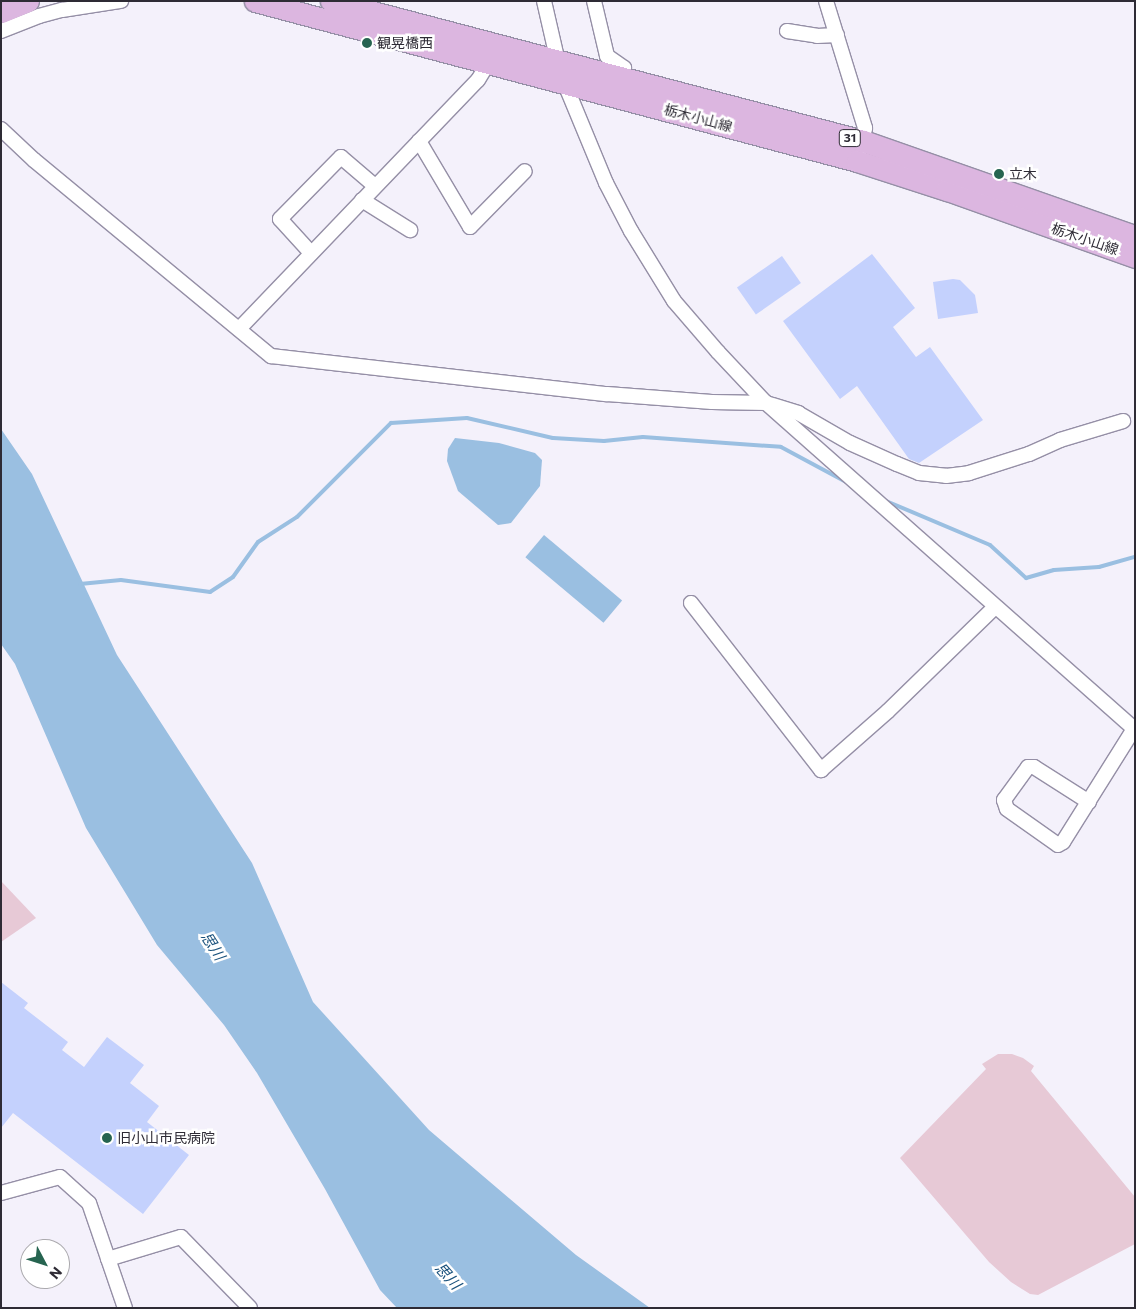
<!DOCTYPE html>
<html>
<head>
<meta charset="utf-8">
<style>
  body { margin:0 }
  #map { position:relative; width:1136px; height:1309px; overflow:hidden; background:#f4f1fb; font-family:Commissioner,"Noto Sans JP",sans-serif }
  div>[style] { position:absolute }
  .green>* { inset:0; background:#e7c9d6 }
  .water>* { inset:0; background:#9abfe1; transform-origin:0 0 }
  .stream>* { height:4px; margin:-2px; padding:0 2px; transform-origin:2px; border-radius:2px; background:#9abfe1 }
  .building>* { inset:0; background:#c4d1fd; transform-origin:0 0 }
  .roads { filter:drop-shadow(1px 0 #958fa6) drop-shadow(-1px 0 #958fa6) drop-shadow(0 1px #958fa6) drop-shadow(0 -1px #958fa6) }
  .minor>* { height:14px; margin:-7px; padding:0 7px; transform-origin:7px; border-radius:7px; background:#fff }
  .primary>* { height:21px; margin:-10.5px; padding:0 10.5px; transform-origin:10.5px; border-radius:10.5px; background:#dcb6e0 }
  .dots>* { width:14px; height:14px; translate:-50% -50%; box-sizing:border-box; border:2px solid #fff; border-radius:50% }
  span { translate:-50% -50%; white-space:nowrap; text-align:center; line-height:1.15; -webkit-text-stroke:5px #fff; paint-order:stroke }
  .shield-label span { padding:1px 4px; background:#fff; border:1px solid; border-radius:4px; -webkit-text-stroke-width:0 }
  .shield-label { font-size:12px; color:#2e2b35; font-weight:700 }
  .poi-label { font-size:14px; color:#2e2b35 }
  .left { translate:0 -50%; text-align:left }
  .street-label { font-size:14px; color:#2e2b35 }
  .water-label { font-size:15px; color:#19517c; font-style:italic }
  .frame { position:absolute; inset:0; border:2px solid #2e2b35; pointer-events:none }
  .north { position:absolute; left:20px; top:1239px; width:50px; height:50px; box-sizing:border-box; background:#fff; border:1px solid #abaaae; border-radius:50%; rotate:130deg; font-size:14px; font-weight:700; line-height:20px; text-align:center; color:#2e2b35 }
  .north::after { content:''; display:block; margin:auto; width:18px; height:22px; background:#266450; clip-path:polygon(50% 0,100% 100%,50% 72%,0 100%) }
</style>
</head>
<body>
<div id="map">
  <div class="green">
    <div style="clip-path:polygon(1px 881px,36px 918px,1px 942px)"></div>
    <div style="clip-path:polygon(998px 1054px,1012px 1054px,1023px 1058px,1034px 1066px,1031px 1071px,1135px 1197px,1135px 1244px,1038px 1295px,1030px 1294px,1011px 1282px,989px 1262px,900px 1158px,986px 1069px,982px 1064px)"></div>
  </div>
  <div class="water">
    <div style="clip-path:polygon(1px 429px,32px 474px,117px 655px,252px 863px,313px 1002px,429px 1130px,576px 1255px,650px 1308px,397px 1308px,380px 1290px,325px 1189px,257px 1073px,224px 1025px,157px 945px,86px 828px,15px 664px,1px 644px)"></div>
    <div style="clip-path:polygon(455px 438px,499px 443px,535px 453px,542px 460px,540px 486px,511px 523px,498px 525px,458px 491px,447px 461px,448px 449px)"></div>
    <div style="left:544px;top:535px;width:102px;height:29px;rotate:40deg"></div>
  </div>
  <div class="stream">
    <div style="left:886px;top:501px;width:113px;rotate:22.9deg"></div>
    <div style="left:990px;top:545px;width:49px;rotate:42.5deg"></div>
    <div style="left:1026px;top:578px;width:29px;rotate:-16deg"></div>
    <div style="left:1054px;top:570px;width:45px;rotate:-3.8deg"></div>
    <div style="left:1099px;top:567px;width:37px;rotate:-16deg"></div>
    <div style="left:80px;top:584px;width:41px;rotate:-5.6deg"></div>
    <div style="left:121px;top:580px;width:90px;rotate:7.7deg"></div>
    <div style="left:210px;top:592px;width:27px;rotate:-33deg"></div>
    <div style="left:233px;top:577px;width:43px;rotate:-54.5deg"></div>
    <div style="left:258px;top:542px;width:46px;rotate:-32.7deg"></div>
    <div style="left:297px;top:517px;width:133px;rotate:-45deg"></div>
    <div style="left:391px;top:423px;width:76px;rotate:-3.8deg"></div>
    <div style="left:467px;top:418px;width:88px;rotate:13.1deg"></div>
    <div style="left:553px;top:438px;width:51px;rotate:3.4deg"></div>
    <div style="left:604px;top:441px;width:39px;rotate:-6deg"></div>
    <div style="left:643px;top:437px;width:138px;rotate:4.1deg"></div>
    <div style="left:781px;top:447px;width:74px;rotate:28.3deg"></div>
  </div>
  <div class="building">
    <div style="clip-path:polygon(872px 254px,915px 308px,893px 327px,916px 357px,930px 347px,983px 420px,919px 463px,909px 459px,857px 386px,840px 399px,783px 321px)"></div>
    <div style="left:782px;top:256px;width:33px;height:55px;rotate:55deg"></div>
    <div style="clip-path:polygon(953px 279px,960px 280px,975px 295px,978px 313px,938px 319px,933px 282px)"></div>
    <div style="clip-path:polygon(1px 982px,28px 1003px,24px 1008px,68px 1042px,62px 1050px,84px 1067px,107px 1037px,144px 1065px,130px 1083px,159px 1106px,147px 1122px,189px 1155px,143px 1214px,13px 1113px,1px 1128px)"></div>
  </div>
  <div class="roads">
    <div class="minor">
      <div style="left:544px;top:1px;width:63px;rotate:77.1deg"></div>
      <div style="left:558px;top:62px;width:23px;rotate:72deg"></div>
      <div style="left:565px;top:84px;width:107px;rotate:67.5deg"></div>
      <div style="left:606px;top:183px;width:54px;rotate:62.5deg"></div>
      <div style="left:631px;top:231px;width:82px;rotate:58.4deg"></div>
      <div style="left:674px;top:301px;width:67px;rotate:49.2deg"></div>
      <div style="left:718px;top:352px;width:70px;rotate:46.7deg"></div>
      <div style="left:766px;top:403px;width:492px;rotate:41.5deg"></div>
      <div style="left:594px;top:1px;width:57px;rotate:76.7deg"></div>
      <div style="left:607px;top:56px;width:21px;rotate:35deg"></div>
      <div style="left:624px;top:68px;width:10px;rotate:96deg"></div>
      <div style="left:826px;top:1px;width:133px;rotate:72.9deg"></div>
      <div style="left:865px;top:128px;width:21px;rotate:101deg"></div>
      <div style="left:1px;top:31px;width:41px;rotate:-21.5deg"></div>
      <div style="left:39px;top:16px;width:24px;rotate:-15deg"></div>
      <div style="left:62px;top:10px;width:60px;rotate:-8.7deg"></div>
      <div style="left:787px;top:31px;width:30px;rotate:9deg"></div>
      <div style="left:817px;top:36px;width:20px;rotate:-3deg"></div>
      <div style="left:1px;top:129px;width:45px;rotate:43.2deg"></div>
      <div style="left:34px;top:160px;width:308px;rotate:39.6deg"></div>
      <div style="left:271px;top:356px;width:338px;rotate:6.5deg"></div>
      <div style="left:607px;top:394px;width:105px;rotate:4.4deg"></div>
      <div style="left:712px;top:402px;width:54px;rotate:1.1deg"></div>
      <div style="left:766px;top:403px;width:34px;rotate:17deg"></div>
      <div style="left:798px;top:413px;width:60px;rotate:30deg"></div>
      <div style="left:850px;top:443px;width:51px;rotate:24.1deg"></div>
      <div style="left:897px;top:464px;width:24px;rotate:22deg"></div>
      <div style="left:919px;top:473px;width:27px;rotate:6deg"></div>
      <div style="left:946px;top:476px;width:23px;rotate:-7deg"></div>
      <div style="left:969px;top:473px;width:63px;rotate:-17.6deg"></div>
      <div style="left:1029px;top:454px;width:34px;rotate:-24deg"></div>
      <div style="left:1060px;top:440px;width:66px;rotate:-16.8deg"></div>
      <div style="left:419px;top:141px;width:100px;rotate:59.3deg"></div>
      <div style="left:470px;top:227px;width:78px;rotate:-45.5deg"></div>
      <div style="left:362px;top:200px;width:57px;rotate:32deg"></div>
      <div style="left:311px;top:253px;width:46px;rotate:-132.4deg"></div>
      <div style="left:280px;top:219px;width:87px;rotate:-45.5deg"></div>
      <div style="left:341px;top:157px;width:45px;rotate:40.5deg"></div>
      <div style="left:239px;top:329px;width:345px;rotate:-46.2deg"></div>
      <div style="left:478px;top:80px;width:17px;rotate:-59deg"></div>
      <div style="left:691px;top:603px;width:212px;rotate:52.1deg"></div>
      <div style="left:821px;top:770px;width:89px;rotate:-41.4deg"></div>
      <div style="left:888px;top:711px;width:149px;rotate:-44.2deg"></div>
      <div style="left:1089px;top:802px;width:65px;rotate:-147.5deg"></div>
      <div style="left:1034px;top:767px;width:6px;rotate:180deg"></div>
      <div style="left:1028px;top:767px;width:41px;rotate:126deg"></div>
      <div style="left:1004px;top:800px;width:9px;rotate:72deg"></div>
      <div style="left:1007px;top:809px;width:62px;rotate:35.2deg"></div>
      <div style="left:1058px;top:845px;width:6px;rotate:-31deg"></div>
      <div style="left:1063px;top:842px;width:133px;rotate:-57.9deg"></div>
      <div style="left:1px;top:1193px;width:61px;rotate:-15.2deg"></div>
      <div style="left:60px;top:1177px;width:39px;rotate:42deg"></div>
      <div style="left:89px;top:1203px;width:111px;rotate:71.1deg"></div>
      <div style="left:108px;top:1259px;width:76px;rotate:-16.8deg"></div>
      <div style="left:181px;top:1237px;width:99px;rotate:45.8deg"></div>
    </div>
    <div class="primary">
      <div style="left:255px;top:1px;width:623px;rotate:14.88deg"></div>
      <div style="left:857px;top:161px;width:95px;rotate:17.9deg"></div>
      <div style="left:947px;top:190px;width:200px;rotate:19.6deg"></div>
      <div style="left:331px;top:1px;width:550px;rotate:14.74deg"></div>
      <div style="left:863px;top:141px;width:288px;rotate:19.3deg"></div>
      <div style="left:1px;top:12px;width:29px;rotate:-22deg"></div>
    </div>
  </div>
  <div class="dots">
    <div style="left:367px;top:43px;background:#266450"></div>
    <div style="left:999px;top:174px;background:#266450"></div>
    <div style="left:107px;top:1138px;background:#266450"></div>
  </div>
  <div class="shield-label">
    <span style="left:850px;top:138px">31</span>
  </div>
  <div class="poi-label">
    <span class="left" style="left:377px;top:43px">観晃橋西</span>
    <span class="left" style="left:1009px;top:174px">立木</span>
    <span class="left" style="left:117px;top:1138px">旧小山市民病院</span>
  </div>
  <div class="street-label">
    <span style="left:698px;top:118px;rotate:15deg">栃木小山線</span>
    <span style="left:1085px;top:239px;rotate:19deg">栃木小山線</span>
  </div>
  <div class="water-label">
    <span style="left:213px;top:946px;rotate:57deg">思川</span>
    <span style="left:448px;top:1276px;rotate:48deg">思川</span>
  </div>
  <div class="frame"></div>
  <div class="north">N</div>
</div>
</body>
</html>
